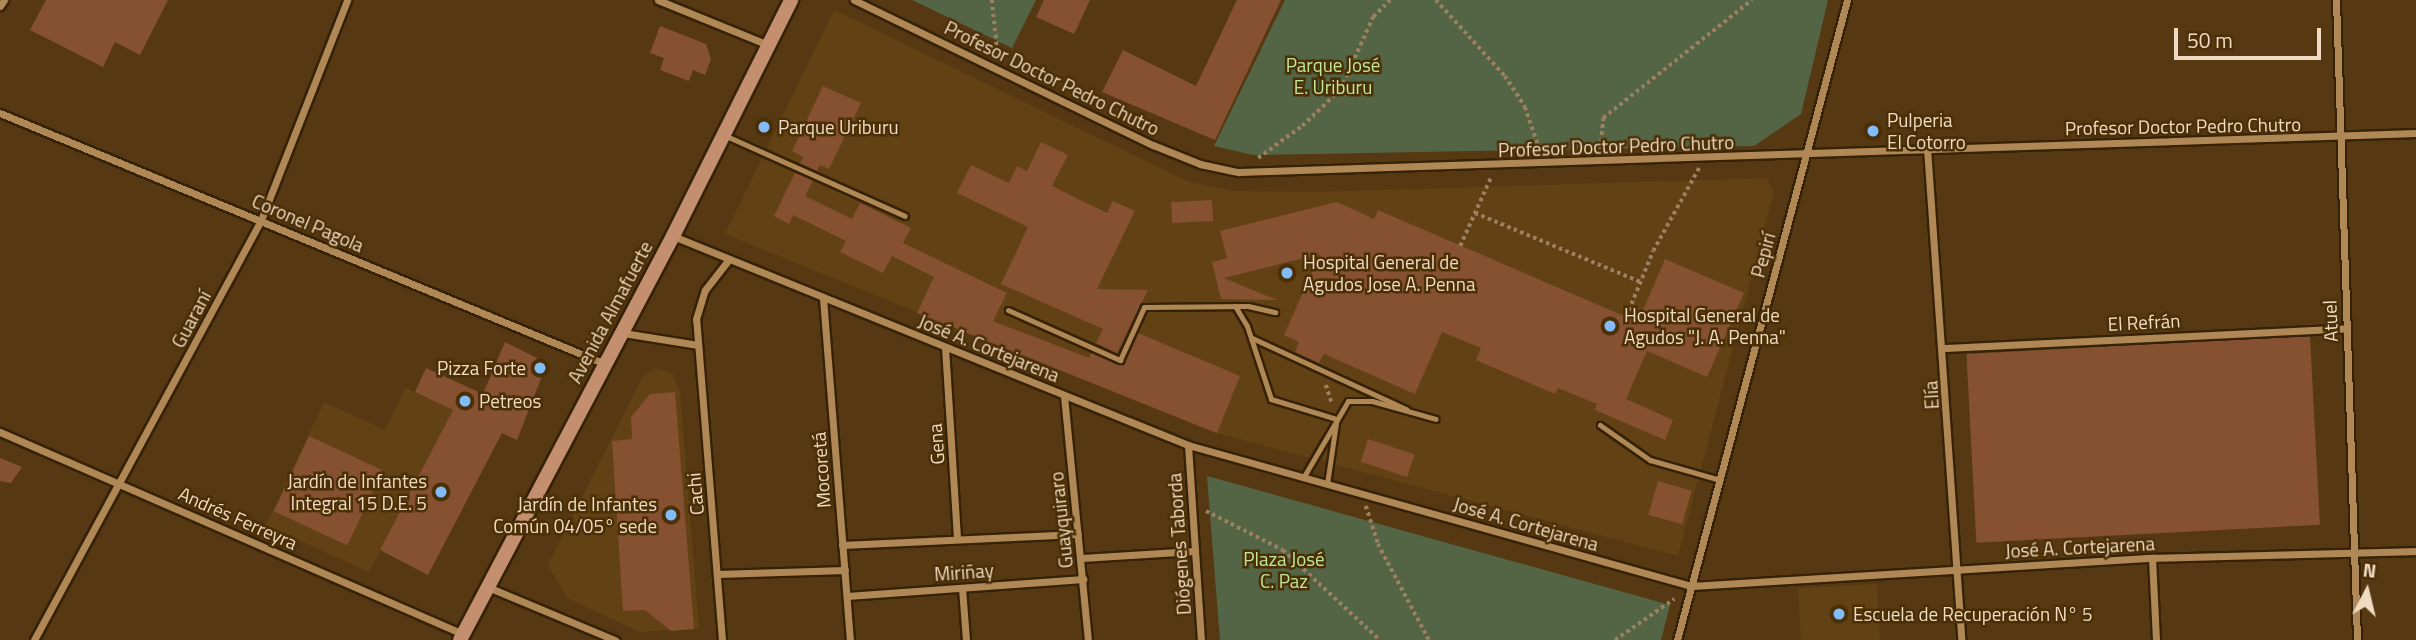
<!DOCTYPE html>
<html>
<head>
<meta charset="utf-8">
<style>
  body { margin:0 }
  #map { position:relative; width:2416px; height:640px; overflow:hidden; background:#563913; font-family:"Titillium Web",sans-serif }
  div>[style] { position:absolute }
  .built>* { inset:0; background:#624114; transform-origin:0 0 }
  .green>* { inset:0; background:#546546 }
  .building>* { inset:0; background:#855131; transform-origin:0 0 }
  .path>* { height:3.5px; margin-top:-1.75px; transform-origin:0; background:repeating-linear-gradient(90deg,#9b8161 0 3.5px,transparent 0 7px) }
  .roads { filter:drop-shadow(2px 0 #362207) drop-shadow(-2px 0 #362207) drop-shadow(0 2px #362207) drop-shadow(0 -2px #362207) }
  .lane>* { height:5px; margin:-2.5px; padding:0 2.5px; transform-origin:2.5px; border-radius:2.5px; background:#b08856 }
  .street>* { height:7px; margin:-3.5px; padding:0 3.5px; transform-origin:3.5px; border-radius:3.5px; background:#b08856 }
  .secondary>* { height:14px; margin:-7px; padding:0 7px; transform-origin:7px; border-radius:7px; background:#c38f6f }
  .dots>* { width:19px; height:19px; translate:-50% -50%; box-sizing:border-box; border:4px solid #4b2f06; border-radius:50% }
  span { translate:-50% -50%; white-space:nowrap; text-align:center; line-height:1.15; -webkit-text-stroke:5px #4b2f06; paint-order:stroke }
  .park-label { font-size:19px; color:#bee898 }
  .street-label { font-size:19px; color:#f0dac1 }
  .poi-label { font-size:19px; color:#f0dac1 }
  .left { translate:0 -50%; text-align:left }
  .right { translate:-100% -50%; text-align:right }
  .north { position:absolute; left:2332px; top:556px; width:70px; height:70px; -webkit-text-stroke:5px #4b2f06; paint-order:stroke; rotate:7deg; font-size:19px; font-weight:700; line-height:28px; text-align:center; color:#f0dac1 }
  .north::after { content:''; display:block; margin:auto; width:24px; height:32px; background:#f0dac1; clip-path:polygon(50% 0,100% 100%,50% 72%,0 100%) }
  .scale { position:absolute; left:2174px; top:28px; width:147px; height:32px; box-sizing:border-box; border:4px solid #f0dac1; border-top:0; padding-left:9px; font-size:21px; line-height:24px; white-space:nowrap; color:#f0dac1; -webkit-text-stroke:5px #4b2f06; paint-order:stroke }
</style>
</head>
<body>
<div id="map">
  <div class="built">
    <div style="clip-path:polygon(834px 10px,1187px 181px,1232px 191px,1316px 192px,1767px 178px,1774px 192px,1678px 556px,1209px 431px,725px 234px)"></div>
    <div style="clip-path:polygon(655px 368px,672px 373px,680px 392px,699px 628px,640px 632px,567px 598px,548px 565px,643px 376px)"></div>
    <div style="clip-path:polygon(406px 388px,453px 410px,369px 572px,266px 525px,324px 402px,385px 430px)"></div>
    <div style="left:1877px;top:584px;width:56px;height:79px;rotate:87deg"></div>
  </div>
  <div class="green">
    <div style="clip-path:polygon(912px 0,1036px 0,1012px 48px)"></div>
    <div style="clip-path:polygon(1285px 0,1828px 0,1801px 114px,1754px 146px,1253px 155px,1214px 146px)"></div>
    <div style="clip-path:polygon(1207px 476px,1670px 605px,1661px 640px,1220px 640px)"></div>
  </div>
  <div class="building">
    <div style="clip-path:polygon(46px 0,168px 0,140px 55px,115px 42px,103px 67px,30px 30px)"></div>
    <div style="clip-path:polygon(1044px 0,1090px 0,1074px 34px,1036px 17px)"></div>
    <div style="clip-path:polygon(1237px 0,1281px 0,1215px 140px,1102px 92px,1123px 50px,1196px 86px)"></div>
    <div style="clip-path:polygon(660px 26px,706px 44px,711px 59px,705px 75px,693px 70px,689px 81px,660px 70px,664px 58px,650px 53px)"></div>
    <div style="clip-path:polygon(823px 86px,861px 103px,829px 169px,820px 165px,817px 171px,800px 163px,803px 157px,792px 151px)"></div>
    <div style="clip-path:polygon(1041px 142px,1068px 155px,1052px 186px,1107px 213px,1113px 201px,1135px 211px,1097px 289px,1148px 290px,1117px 353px,1096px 343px,1103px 329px,1001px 284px,1028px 227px,957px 193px,971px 165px,1009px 183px,1017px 166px,1027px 171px)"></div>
    <div style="clip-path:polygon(795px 173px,813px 180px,805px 196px,852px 219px,860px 203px,911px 228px,903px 243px,1007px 293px,993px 321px,1089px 358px,1091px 353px,1120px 365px,1138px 333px,1240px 376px,1217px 433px,917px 313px,934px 277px,892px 256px,883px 273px,840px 252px,846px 241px,793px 215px,789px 224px,774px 216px)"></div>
    <div style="left:1212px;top:200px;width:21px;height:41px;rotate:87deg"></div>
    <div style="clip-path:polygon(1337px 202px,1374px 219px,1378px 210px,1638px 322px,1665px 259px,1744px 293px,1707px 377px,1647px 351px,1626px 399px,1673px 420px,1665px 440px,1595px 410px,1597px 404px,1558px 388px,1555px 394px,1476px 360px,1481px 348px,1442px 332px,1415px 394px,1324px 354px,1319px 363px,1295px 352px,1299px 342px,1284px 335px,1320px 254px,1224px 278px,1277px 300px,1221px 299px,1212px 262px,1227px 258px,1220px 231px)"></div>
    <div style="left:2310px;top:336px;width:189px;height:344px;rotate:87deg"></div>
    <div style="clip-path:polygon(505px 342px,537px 358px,542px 376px,517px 440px,502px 433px,428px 575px,380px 550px,453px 410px,415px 392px,426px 368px,483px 394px)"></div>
    <div style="clip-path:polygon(675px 392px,694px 629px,671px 631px,645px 610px,623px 611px,612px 441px,632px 439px,631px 417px,650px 394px)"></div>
    <div style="left:309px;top:436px;width:81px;height:83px;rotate:25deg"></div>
    <div style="left:1368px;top:439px;width:49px;height:24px;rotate:18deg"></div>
    <div style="clip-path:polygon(0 458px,22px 467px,11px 483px,0 481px)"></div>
    <div style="left:1658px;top:481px;width:35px;height:35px;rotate:16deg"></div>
  </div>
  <div class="path">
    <div style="left:992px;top:0;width:57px;rotate:84deg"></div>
    <div style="left:1436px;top:0;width:103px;rotate:47.8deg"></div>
    <div style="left:1505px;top:76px;width:37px;rotate:57deg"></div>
    <div style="left:1525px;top:107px;width:43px;rotate:71.1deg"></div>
    <div style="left:1600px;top:149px;width:31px;rotate:-84deg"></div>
    <div style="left:1603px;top:118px;width:190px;rotate:-38.4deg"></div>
    <div style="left:1258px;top:158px;width:54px;rotate:-36deg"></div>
    <div style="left:1302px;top:126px;width:52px;rotate:-43.5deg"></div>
    <div style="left:1340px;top:90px;width:80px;rotate:-65.7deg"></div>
    <div style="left:1373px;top:17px;width:24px;rotate:-45deg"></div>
    <div style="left:1475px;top:213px;width:180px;rotate:22.6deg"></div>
    <div style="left:1460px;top:246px;width:76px;rotate:-65.8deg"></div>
    <div style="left:1626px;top:317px;width:71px;rotate:-67.8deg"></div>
    <div style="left:1653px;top:251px;width:95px;rotate:-61deg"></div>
    <div style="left:1326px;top:385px;width:20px;rotate:72deg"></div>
    <div style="left:1366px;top:506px;width:40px;rotate:72deg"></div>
    <div style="left:1378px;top:544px;width:109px;rotate:62deg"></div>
    <div style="left:1206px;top:511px;width:86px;rotate:26.9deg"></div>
    <div style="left:1283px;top:550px;width:132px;rotate:42.9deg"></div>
    <div style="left:1615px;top:640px;width:72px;rotate:-34.8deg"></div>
  </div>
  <div class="roads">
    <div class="lane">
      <div style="left:724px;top:135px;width:198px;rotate:24.1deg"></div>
      <div style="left:1235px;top:306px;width:23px;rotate:59deg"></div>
      <div style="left:1247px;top:326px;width:77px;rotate:71.8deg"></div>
      <div style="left:1271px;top:399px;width:69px;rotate:16.9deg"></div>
      <div style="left:1008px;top:310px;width:123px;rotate:24.1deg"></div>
      <div style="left:1120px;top:360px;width:58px;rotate:-65.6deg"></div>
      <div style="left:1144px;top:307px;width:104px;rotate:-0.6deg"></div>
      <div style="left:1248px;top:306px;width:28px;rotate:13deg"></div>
      <div style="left:1252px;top:338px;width:170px;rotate:24.8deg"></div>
      <div style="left:1600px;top:425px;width:61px;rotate:35deg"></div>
      <div style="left:1650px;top:460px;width:73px;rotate:15.9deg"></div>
      <div style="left:1303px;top:478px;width:89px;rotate:-59.7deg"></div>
      <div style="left:1348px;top:401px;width:24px"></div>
      <div style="left:1372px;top:401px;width:66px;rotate:15.7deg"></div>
      <div style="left:1327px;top:484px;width:62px;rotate:-81.6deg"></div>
    </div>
    <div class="street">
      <div style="left:658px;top:0;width:119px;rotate:22.2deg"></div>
      <div style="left:854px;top:0;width:332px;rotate:25.9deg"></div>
      <div style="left:1153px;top:145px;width:51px;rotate:22deg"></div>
      <div style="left:1200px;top:164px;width:40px;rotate:12deg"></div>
      <div style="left:1239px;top:172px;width:1178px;rotate:-1.9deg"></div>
      <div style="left:2336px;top:0;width:640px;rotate:88.12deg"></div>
      <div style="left:0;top:6px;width:7px;rotate:-56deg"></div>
      <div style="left:0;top:113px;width:653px;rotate:22.52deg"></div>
      <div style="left:1927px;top:148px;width:493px;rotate:86deg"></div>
      <div style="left:673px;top:236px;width:556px;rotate:22.09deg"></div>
      <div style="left:1188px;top:445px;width:522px;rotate:15.66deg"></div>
      <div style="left:1691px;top:586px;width:462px;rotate:-3.5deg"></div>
      <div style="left:2152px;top:558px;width:264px;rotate:-1.5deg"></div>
      <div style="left:823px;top:298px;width:343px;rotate:85.5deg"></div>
      <div style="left:623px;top:333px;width:76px;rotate:9.1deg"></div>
      <div style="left:945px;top:347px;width:192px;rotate:86.4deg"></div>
      <div style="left:1944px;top:348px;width:402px;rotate:-2.8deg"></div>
      <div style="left:1064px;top:396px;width:245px;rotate:84.4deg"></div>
      <div style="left:0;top:432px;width:505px;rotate:23.57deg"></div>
      <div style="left:1188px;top:445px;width:195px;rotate:86.2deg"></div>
      <div style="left:842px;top:545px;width:236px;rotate:-2.7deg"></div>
      <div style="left:1082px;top:558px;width:112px;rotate:-3.6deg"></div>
      <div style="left:2152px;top:558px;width:82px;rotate:87.2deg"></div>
      <div style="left:717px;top:574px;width:128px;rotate:-1.8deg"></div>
      <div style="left:488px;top:587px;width:138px;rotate:22.7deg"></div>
      <div style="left:962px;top:588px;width:52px;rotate:85.6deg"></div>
      <div style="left:847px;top:596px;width:237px;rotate:-4.1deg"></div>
      <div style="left:34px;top:640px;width:477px;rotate:-61.6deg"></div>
      <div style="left:261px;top:220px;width:236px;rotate:-68.6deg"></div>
      <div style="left:722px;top:640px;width:322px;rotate:-94.6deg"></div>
      <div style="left:696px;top:319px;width:30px;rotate:-73deg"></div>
      <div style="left:705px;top:290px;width:39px;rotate:-52deg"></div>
      <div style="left:1677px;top:640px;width:662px;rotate:-75.12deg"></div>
    </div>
    <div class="secondary">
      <div style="left:460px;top:640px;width:457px;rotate:-62.2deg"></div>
      <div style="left:673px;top:236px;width:264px;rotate:-63.4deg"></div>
    </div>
  </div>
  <div class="dots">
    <div style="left:764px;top:127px;background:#82bcfa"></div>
    <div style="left:1873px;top:131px;background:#82bcfa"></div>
    <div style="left:1287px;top:273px;background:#82bcfa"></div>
    <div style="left:1610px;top:326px;background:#82bcfa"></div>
    <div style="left:540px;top:368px;background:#82bcfa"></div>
    <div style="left:465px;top:401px;background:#82bcfa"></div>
    <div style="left:441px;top:492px;background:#82bcfa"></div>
    <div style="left:671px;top:515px;background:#82bcfa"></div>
    <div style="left:1839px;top:614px;background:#82bcfa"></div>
  </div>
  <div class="park-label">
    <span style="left:1333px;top:76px">Parque José<br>E. Uriburu</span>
    <span style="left:1284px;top:570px">Plaza José<br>C. Paz</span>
  </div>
  <div class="street-label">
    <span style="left:1052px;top:78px;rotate:26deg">Profesor Doctor Pedro Chutro</span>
    <span style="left:2183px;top:126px;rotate:-1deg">Profesor Doctor Pedro Chutro</span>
    <span style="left:1616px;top:146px;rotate:-2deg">Profesor Doctor Pedro Chutro</span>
    <span style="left:308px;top:223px;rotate:23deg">Coronel Pagola</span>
    <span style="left:1763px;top:255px;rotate:-75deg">Pepirí</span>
    <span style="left:610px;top:312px;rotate:-62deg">Avenida Almafuerte</span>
    <span style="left:191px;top:319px;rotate:-62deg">Guaraní</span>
    <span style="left:2330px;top:321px;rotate:-92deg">Atuel</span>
    <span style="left:2144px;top:322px;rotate:-3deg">El Refrán</span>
    <span style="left:989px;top:348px;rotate:22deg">José A. Cortejarena</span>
    <span style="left:1931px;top:395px;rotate:-93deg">Elía</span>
    <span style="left:936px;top:444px;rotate:-94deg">Gena</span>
    <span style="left:821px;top:470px;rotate:-94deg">Mocoretá</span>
    <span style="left:695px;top:494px;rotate:-95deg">Cachi</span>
    <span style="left:238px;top:518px;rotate:24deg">Andrés Ferreyra</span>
    <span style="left:1061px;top:520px;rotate:-96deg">Guayquiraro</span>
    <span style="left:1526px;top:524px;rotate:16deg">José A. Cortejarena</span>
    <span style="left:1179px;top:544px;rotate:-94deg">Diógenes Taborda</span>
    <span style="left:2080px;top:547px;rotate:-3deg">José A. Cortejarena</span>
    <span style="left:964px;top:572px;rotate:-4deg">Miriñay</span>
  </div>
  <div class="poi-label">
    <span class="left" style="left:1887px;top:131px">Pulperia<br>El Cotorro</span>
    <span class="left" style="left:778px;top:127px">Parque Uriburu</span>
    <span class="left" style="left:1303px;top:273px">Hospital General de<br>Agudos Jose A. Penna</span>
    <span class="left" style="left:1624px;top:326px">Hospital General de<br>Agudos "J. A. Penna"</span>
    <span class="right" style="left:526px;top:368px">Pizza Forte</span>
    <span class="left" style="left:479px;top:401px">Petreos</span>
    <span class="right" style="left:427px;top:492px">Jardín de Infantes<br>Integral 15 D.E. 5</span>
    <span class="right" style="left:657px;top:515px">Jardín de Infantes<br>Común 04/05° sede</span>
    <span class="left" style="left:1853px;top:614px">Escuela de Recuperación N° 5</span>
  </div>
  <div class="north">N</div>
  <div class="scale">50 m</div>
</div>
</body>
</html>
